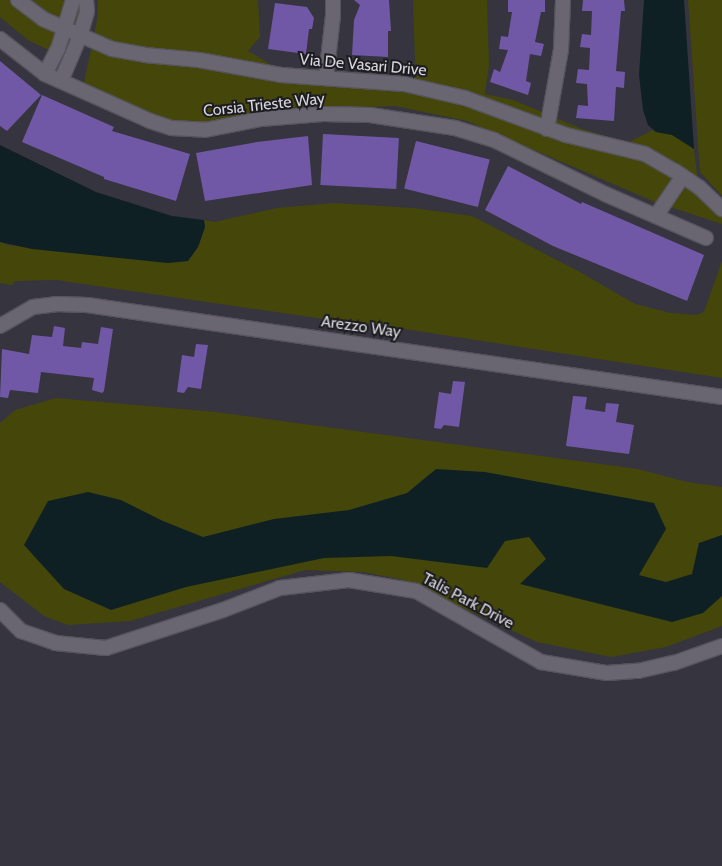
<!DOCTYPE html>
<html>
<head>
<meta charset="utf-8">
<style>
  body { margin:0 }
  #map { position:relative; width:722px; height:866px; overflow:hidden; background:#36343e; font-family:Cabin,sans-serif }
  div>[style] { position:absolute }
  .green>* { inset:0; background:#444709 }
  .water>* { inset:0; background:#0f2025 }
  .building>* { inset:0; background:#7058a6; transform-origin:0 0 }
  .roads { filter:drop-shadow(1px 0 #55535c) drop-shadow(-1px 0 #55535c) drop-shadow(0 1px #55535c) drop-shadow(0 -1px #55535c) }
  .minor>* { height:14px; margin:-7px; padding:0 7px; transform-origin:7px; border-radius:7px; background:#696672 }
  span { translate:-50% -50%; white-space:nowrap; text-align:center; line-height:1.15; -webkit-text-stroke:4px #1d1c21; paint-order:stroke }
  .street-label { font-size:16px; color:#d8d6dd }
</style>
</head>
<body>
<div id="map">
  <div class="green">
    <div style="clip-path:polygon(0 0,80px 0,80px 32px,71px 52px,53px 52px,28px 40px,0 17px)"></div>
    <div style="clip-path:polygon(98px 0,258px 0,260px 37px,248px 51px,273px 66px,413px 79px,415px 62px,413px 0,487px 0,489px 65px,485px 94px,513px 100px,580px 128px,627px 143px,653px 130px,656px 132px,672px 135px,686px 142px,694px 149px,697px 175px,722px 203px,722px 224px,655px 202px,467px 121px,395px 106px,333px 108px,204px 125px,177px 125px,84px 83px,97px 20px)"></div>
    <div style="clip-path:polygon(688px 0,722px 0,722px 196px,700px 172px)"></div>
    <div style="clip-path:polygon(334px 203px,413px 208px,472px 216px,580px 272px,635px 304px,671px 313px,696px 315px,704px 312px,722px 261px,722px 378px,359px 322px,358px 324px,56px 280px,15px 281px,12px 285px,0 283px,0 242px,7px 245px,168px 263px,188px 261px,198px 247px,205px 227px,204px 220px,214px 222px,277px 208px)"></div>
    <div style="clip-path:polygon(56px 398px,216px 412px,638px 469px,687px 482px,722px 487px,722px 626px,666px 647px,611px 657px,537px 642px,400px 579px,362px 572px,305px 570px,130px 621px,68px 625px,44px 616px,0 582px,0 423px,15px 410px)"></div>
  </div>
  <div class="water">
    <div style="clip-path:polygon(644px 0,684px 0,694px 149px,672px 135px,656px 132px,648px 125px,643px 110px,639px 75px)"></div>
    <div style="clip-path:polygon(0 145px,96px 192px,172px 216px,204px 220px,205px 227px,198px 247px,188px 261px,168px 263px,32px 249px,0 242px)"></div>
    <div style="clip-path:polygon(436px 469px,485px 472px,654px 503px,666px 529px,639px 575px,666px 582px,692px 574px,699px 543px,722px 535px,722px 596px,703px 613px,672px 622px,520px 584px,546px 559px,529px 537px,505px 541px,487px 568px,391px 556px,324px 558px,186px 587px,111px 610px,64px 589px,24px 545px,48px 501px,88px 492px,121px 500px,163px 521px,203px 537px,274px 519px,349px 510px,407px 493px)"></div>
  </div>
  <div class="building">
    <div style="clip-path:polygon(354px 0,389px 0,391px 31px,388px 31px,388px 57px,352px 55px,354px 20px,360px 5px)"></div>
    <div style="clip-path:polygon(508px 0,545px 0,545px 12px,541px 12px,535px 42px,544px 44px,541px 56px,530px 54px,526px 81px,531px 83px,528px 95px,490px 82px,494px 69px,500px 72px,508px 50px,499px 49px,501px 36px,508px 37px,512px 12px,508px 12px)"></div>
    <div style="clip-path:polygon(583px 0,624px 0,625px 11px,621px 11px,616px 71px,625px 72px,624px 88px,616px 87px,614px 121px,576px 118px,578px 105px,588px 106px,587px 84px,576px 83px,578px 69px,589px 70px,590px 48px,580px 47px,582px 34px,591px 35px,592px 11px,582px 11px)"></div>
    <div style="clip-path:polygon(275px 3px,307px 7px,314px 18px,312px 29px,309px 29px,306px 54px,268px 49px)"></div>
    <div style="clip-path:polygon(0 61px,41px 95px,7px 131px,0 126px)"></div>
    <div style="clip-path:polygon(42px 95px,114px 127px,112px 131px,190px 154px,176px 201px,104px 179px,104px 177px,22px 142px)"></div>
    <div style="left:323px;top:134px;width:76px;height:51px;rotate:3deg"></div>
    <div style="clip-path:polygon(308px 136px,312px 185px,205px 201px,196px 153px,257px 142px)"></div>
    <div style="left:416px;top:141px;width:76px;height:49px;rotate:14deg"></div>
    <div style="clip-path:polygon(508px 166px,581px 204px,582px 202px,704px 255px,687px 301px,553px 246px,485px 210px)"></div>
    <div style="clip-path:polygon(54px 326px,65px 328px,63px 346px,81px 348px,82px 342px,98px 344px,101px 327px,113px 329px,104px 391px,102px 393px,92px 390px,94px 378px,41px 372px,38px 393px,10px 390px,8px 398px,0 397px,2px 349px,29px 354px,32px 335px,52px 337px)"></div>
    <div style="clip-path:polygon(196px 344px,208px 345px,201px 389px,188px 387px,184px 393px,177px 392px,182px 355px,194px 357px)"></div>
    <div style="clip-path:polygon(453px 381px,465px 382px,459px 427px,444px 425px,441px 429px,434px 428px,439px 392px,451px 394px)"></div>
    <div style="clip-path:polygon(573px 396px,587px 397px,585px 409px,605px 412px,606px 403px,619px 404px,616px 422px,634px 425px,629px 454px,566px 446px)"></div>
  </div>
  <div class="roads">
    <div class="minor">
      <div style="left:18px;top:0;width:31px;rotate:37deg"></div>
      <div style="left:43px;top:19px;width:75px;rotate:23.5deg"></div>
      <div style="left:112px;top:49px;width:34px;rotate:10deg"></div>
      <div style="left:145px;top:55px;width:54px;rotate:5.3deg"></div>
      <div style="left:199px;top:60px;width:83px;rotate:10.4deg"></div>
      <div style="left:281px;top:75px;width:123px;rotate:4.2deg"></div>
      <div style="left:404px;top:84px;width:63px;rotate:12.9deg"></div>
      <div style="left:465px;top:98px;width:108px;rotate:20.1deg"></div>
      <div style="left:566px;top:135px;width:81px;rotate:13.5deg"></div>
      <div style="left:645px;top:154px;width:34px;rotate:30deg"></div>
      <div style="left:675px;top:171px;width:29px;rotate:34deg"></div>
      <div style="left:699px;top:187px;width:32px;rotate:44deg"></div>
      <div style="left:0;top:39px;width:57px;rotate:37.9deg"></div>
      <div style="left:45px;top:74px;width:115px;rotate:24.1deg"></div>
      <div style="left:150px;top:121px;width:23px;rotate:18deg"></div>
      <div style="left:172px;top:128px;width:33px;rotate:3deg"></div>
      <div style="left:205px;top:130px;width:56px;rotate:-11.3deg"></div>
      <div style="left:260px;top:119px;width:63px;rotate:-4.5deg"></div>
      <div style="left:323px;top:114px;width:47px;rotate:1.2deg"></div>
      <div style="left:370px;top:115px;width:86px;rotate:8.7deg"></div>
      <div style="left:455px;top:128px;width:41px;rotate:17.1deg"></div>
      <div style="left:494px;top:140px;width:123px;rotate:25.9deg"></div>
      <div style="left:605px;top:194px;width:110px;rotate:23.5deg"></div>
      <div style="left:45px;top:74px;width:28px;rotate:-63deg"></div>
      <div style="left:58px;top:49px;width:51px;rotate:-73deg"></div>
      <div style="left:326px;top:78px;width:62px;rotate:-83.6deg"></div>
      <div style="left:333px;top:16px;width:16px;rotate:-90deg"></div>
      <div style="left:61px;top:81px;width:49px;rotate:-67.1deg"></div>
      <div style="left:80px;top:36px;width:26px;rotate:-74deg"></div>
      <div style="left:87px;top:11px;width:11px;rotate:-95deg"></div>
      <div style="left:547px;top:129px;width:80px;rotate:-80deg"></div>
      <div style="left:561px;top:50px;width:50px;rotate:-87.7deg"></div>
      <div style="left:656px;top:216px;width:48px;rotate:-56deg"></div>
      <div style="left:0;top:326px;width:38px;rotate:-30deg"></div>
      <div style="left:33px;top:307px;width:23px;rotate:-7deg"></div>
      <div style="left:56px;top:304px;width:31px;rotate:2deg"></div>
      <div style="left:87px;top:305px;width:642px;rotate:8.24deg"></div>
      <div style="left:0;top:610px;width:30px;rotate:45deg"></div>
      <div style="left:21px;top:631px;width:36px;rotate:19deg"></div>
      <div style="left:55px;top:643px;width:51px;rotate:5.6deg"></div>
      <div style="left:106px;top:648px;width:123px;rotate:-18deg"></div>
      <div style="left:223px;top:610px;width:61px;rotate:-21.1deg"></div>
      <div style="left:280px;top:588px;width:69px;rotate:-6.6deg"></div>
      <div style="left:349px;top:580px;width:68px;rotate:9.3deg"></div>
      <div style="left:416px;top:591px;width:144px;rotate:29.6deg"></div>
      <div style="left:541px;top:662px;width:67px;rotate:9.5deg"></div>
      <div style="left:607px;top:673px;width:31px;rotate:-4deg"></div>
      <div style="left:638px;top:671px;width:37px;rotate:-13deg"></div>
      <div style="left:674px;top:663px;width:51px;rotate:-19.5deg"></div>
    </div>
  </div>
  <div class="street-label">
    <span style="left:363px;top:65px;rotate:5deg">Via De Vasari Drive</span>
    <span style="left:264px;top:105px;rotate:-6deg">Corsia Trieste Way</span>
    <span style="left:361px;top:327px;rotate:8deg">Arezzo Way</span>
    <span style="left:468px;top:601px;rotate:28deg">Talis Park Drive</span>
  </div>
</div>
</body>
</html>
